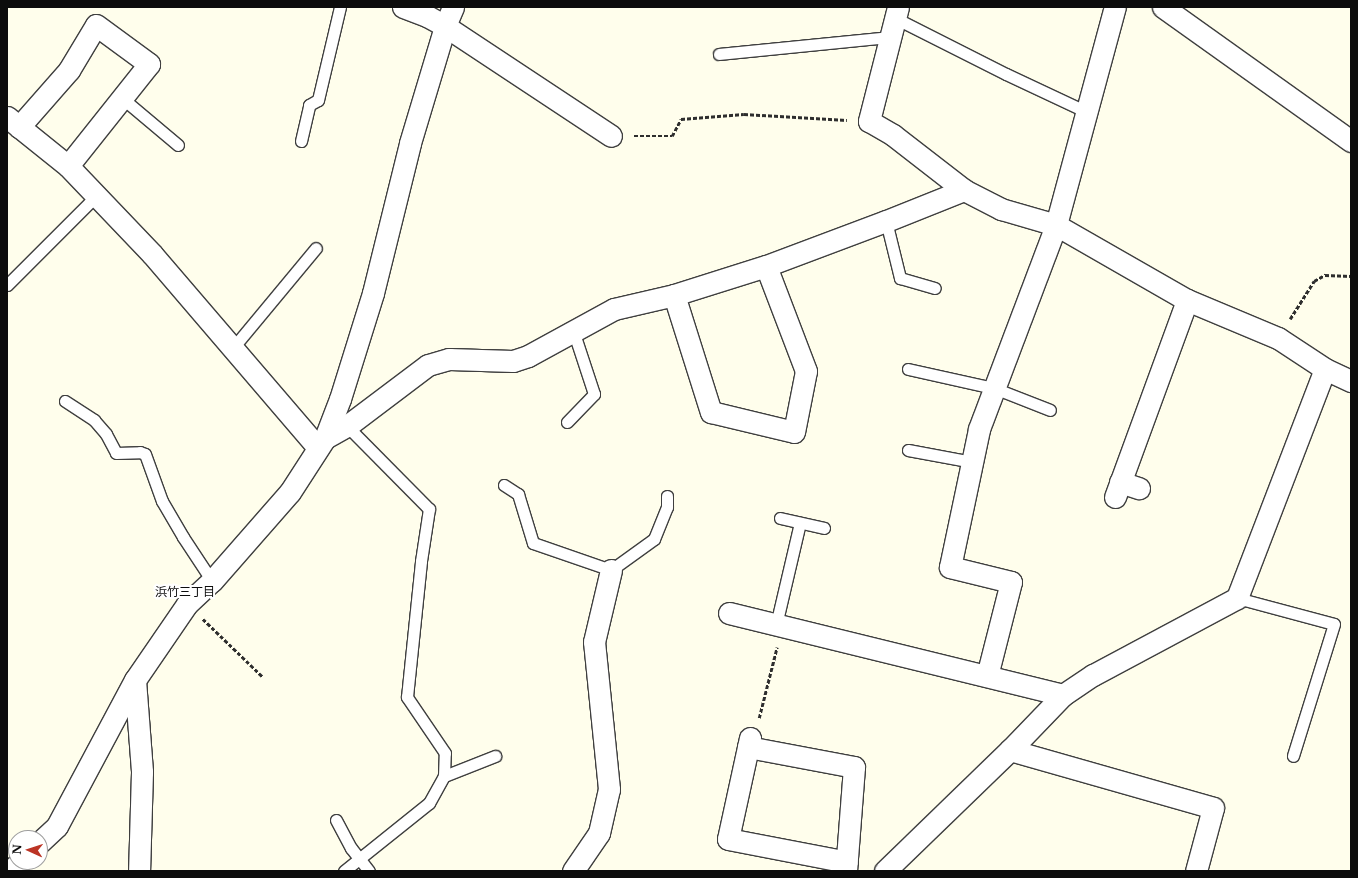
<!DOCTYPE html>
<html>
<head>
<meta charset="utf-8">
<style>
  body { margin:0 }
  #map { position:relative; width:1358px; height:878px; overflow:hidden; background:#fffeec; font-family:"Libre Baskerville","Noto Sans JP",serif }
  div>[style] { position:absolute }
  .path>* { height:2.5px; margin-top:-1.25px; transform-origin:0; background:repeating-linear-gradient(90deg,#2e2e2e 0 4px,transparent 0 6px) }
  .roads { filter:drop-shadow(1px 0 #3f3f3f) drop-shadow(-1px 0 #3f3f3f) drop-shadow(0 1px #3f3f3f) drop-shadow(0 -1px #3f3f3f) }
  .lane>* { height:11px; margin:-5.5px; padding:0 5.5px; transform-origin:5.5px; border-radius:5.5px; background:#fff }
  .street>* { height:21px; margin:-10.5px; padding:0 10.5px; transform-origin:10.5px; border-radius:10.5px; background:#fff }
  span { translate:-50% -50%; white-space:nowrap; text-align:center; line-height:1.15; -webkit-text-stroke:4px #fff; paint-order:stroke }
  .neighbourhood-label { font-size:12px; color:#0c0c0c }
  .frame { position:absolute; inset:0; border:8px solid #0c0c0c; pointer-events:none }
  .north { position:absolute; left:8px; top:830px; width:40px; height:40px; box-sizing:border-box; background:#fff; border:1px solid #9e9e9e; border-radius:50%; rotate:273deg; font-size:11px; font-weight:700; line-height:16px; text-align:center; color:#0c0c0c }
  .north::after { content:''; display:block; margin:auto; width:14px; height:18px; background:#bc3425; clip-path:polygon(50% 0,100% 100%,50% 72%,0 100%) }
</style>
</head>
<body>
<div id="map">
  <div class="path">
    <div style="left:634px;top:136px;width:38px"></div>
    <div style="left:672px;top:136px;width:19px;rotate:-62deg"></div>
    <div style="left:681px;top:119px;width:63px;rotate:-4.5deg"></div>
    <div style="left:744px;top:114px;width:103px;rotate:3.3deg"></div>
    <div style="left:1290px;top:319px;width:45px;rotate:-57.7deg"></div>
    <div style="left:1314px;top:281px;width:13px;rotate:-29deg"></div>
    <div style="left:1325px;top:275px;width:26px;rotate:2deg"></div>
    <div style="left:203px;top:619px;width:83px;rotate:44deg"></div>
    <div style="left:759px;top:718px;width:73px;rotate:-75.8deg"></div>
  </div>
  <div class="roads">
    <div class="lane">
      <div style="left:895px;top:18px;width:124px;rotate:26.8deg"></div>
      <div style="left:1006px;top:74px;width:87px;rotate:25.1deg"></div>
      <div style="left:719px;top:54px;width:172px;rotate:-5.7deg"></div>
      <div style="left:122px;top:98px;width:73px;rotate:40deg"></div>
      <div style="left:301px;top:141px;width:37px;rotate:-77deg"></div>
      <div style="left:309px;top:105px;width:10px;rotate:-29deg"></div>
      <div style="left:318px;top:100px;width:96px;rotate:-76.7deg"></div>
      <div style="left:886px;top:221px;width:59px;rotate:76.2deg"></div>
      <div style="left:900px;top:278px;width:36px;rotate:16deg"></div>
      <div style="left:7px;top:285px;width:126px;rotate:-45deg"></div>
      <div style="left:232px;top:349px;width:131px;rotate:-50.3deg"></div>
      <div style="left:908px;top:369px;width:88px;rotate:12.5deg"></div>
      <div style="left:994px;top:388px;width:60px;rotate:21.4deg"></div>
      <div style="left:65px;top:401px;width:35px;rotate:33deg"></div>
      <div style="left:94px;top:420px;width:18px;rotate:49deg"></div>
      <div style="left:106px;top:434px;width:21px;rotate:62deg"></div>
      <div style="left:116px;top:453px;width:24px;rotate:-2deg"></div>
      <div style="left:140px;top:452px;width:5px;rotate:22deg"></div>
      <div style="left:145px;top:454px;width:50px;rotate:70.1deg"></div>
      <div style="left:162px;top:501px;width:42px;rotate:59.7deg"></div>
      <div style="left:183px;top:537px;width:53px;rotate:56.6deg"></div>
      <div style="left:567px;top:422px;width:39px;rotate:-46deg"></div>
      <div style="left:594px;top:394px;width:67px;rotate:-108.2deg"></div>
      <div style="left:908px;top:450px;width:65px;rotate:10.6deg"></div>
      <div style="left:504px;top:485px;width:17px;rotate:33deg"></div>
      <div style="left:518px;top:494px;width:51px;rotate:73deg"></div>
      <div style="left:533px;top:543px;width:83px;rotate:19.1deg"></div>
      <div style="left:611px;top:570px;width:53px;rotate:-35.8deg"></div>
      <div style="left:654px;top:539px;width:35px;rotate:-68deg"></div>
      <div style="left:667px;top:507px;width:11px;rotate:-90deg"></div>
      <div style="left:780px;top:518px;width:45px;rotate:12.8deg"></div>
      <div style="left:1237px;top:598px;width:100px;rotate:15deg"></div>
      <div style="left:1334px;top:624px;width:138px;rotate:107.3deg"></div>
      <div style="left:776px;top:625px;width:105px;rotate:-76.8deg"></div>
      <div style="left:444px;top:776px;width:55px;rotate:-21.4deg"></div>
      <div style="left:336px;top:820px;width:32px;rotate:62deg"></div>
      <div style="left:351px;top:848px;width:29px;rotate:52deg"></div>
      <div style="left:344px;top:871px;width:109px;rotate:-38.7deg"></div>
      <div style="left:429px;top:803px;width:31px;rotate:-61deg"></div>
      <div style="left:444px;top:776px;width:23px;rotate:-88deg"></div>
      <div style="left:445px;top:753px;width:68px;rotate:-124.2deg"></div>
      <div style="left:407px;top:697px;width:137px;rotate:-84.1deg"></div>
      <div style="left:421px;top:561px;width:53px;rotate:-81.3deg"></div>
      <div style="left:429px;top:509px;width:117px;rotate:-134.7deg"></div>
    </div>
    <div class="street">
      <div style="left:403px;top:7px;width:26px;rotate:21deg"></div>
      <div style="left:427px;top:16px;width:21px;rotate:29deg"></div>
      <div style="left:445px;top:26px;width:199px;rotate:33.5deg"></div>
      <div style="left:898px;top:7px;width:118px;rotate:104.3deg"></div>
      <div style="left:869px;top:121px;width:28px;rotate:30deg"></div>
      <div style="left:893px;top:135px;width:90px;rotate:37.8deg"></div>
      <div style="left:964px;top:190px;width:42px;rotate:27.2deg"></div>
      <div style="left:1001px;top:209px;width:57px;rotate:16.2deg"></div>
      <div style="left:1056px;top:225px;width:151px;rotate:29.8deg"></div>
      <div style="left:1187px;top:300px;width:99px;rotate:22.7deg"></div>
      <div style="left:1278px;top:338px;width:56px;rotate:33.4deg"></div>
      <div style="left:1325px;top:369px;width:29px;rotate:25deg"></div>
      <div style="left:1163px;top:7px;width:231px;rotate:35.5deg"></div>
      <div style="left:7px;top:117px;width:78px;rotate:38.8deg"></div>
      <div style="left:68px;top:166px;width:122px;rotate:46.3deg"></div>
      <div style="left:152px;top:254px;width:255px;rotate:49.4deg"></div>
      <div style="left:19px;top:127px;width:76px;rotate:-48.7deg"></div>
      <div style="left:69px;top:70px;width:52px;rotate:-59deg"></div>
      <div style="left:96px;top:25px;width:66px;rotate:36.3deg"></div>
      <div style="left:149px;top:64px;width:130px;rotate:128.5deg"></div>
      <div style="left:674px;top:295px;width:123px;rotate:72.5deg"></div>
      <div style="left:711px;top:412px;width:85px;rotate:13.5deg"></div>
      <div style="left:794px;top:432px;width:62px;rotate:-78.9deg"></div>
      <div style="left:806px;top:371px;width:112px;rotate:-110.9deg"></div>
      <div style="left:325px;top:438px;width:25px;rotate:-29deg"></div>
      <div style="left:347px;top:426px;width:101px;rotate:-37deg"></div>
      <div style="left:428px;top:365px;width:22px;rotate:-16deg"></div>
      <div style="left:449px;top:359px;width:64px;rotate:1.8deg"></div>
      <div style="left:513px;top:361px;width:16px;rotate:-18deg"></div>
      <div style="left:528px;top:356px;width:98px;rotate:-28.7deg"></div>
      <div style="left:614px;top:309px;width:62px;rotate:-13.1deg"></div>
      <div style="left:674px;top:295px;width:96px;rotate:-17.5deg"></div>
      <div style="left:766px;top:266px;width:128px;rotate:-20.6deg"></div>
      <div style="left:886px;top:221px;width:84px;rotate:-21.7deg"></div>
      <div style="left:1120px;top:482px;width:20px;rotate:18deg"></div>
      <div style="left:1115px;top:497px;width:210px;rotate:-69.9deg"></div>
      <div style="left:729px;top:613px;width:344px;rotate:13.8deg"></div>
      <div style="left:987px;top:676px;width:97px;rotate:-75.7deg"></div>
      <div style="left:1011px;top:582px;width:63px;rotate:-166.2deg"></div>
      <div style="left:950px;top:567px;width:141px;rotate:-78.1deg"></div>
      <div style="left:979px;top:429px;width:218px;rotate:-69.3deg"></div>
      <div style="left:1056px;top:225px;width:226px;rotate:-74.9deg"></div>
      <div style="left:135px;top:680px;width:92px;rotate:85.6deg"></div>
      <div style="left:142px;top:772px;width:99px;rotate:91.7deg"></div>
      <div style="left:750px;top:738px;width:103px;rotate:102.3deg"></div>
      <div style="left:728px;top:839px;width:121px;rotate:10.9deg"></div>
      <div style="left:748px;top:747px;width:108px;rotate:10.7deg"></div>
      <div style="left:854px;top:767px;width:104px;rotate:94.4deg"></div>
      <div style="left:1010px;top:750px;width:211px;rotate:15.9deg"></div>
      <div style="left:1213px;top:808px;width:65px;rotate:105.1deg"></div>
      <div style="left:40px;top:842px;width:23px;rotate:-43deg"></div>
      <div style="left:57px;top:826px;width:166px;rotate:-61.9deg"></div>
      <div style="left:135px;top:680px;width:92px;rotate:-55.6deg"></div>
      <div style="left:187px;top:604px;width:34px;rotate:-43deg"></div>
      <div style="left:212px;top:581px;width:118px;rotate:-48.8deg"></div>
      <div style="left:290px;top:492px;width:64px;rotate:-57.1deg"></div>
      <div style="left:325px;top:438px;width:42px;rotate:-69deg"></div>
      <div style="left:340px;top:399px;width:111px;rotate:-72.7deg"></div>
      <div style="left:373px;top:293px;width:154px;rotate:-76.1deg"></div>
      <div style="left:410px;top:143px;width:122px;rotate:-73.3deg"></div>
      <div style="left:445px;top:26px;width:21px;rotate:-67deg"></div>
      <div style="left:10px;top:871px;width:13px;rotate:-42deg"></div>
      <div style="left:573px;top:871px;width:46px;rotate:-55.6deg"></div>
      <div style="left:599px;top:833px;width:45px;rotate:-77.2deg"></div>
      <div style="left:609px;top:789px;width:148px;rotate:-95.8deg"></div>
      <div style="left:594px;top:642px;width:74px;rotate:-76.7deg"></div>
      <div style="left:885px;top:871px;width:174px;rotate:-44.1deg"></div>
      <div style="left:1010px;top:750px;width:76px;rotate:-46.1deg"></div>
      <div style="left:1063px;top:695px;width:36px;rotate:-34deg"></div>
      <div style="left:1093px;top:675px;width:163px;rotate:-28.1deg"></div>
      <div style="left:1237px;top:598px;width:245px;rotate:-69deg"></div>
    </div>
  </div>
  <div class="neighbourhood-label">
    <span style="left:185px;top:592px">浜竹三丁目</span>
  </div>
  <div class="frame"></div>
  <div class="north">N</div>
</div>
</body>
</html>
